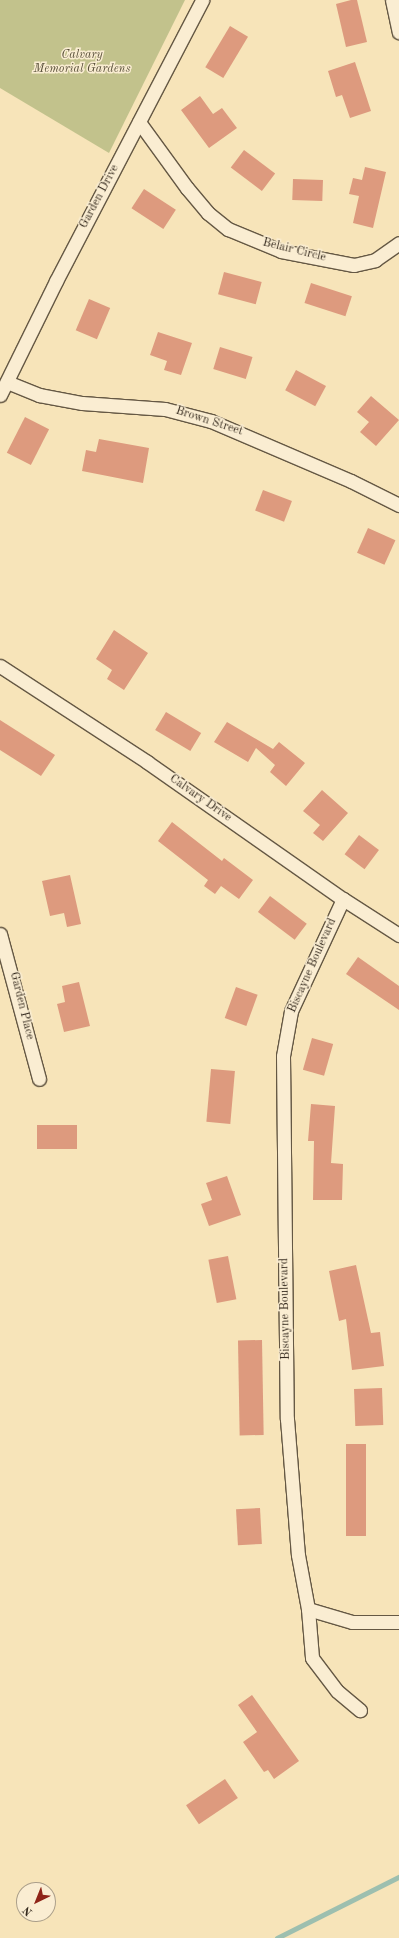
<!DOCTYPE html>
<html>
<head>
<meta charset="utf-8">
<style>
  body { margin:0 }
  #map { position:relative; width:399px; height:1938px; overflow:hidden; background:#f7e4b9; font-family:"Old Standard TT",serif }
  div>[style] { position:absolute }
  .green>* { inset:0; background:#c2c28c }
  .stream>* { height:4.5px; margin:-2.25px; padding:0 2.25px; transform-origin:2.25px; border-radius:2.25px; background:#9dbfaf }
  .building>* { inset:0; background:#dd9a7e; transform-origin:0 0 }
  .roads { filter:drop-shadow(1px 0 #655844) drop-shadow(-1px 0 #655844) drop-shadow(0 1px #655844) drop-shadow(0 -1px #655844) }
  .minor>* { height:13px; margin:-6.5px; padding:0 6.5px; transform-origin:6.5px; border-radius:6.5px; background:#faedd2 }
  span { translate:-50% -50%; white-space:nowrap; text-align:center; line-height:1.15; -webkit-text-stroke:3px #faedd2; paint-order:stroke }
  .park-label { font-size:12px; color:#584f39; font-style:italic }
  .street-label { font-size:12px; color:#34291d }
  .north { position:absolute; left:16px; top:1882px; width:40px; height:40px; box-sizing:border-box; background:#faedd2; border:1px solid #ab9f8a; border-radius:50%; rotate:223deg; font-size:11px; font-weight:700; line-height:16px; text-align:center; color:#34291d }
  .north::after { content:''; display:block; margin:auto; width:14px; height:18px; background:#8f2418; clip-path:polygon(50% 0,100% 100%,50% 72%,0 100%) }
</style>
</head>
<body>
<div id="map">
  <div class="green">
    <div style="clip-path:polygon(0 0,185px 0,109px 153px,0 88px)"></div>
  </div>
  <div class="stream">
    <div style="left:277px;top:1938px;width:136px;rotate:-26.6deg"></div>
  </div>
  <div class="building">
    <div style="clip-path:polygon(351px 0,357px 0,367px 42px,346px 47px,336px 4px)"></div>
    <div style="left:230px;top:26px;width:21px;height:48px;rotate:31deg"></div>
    <div style="clip-path:polygon(355px 62px,371px 111px,350px 118px,342px 95px,336px 97px,328px 71px)"></div>
    <div style="clip-path:polygon(200px 96px,213px 114px,222px 108px,237px 128px,209px 148px,181px 110px)"></div>
    <div style="left:244px;top:150px;width:39px;height:22px;rotate:37deg"></div>
    <div style="clip-path:polygon(365px 167px,386px 172px,373px 228px,353px 223px,359px 196px,349px 194px,353px 178px,362px 180px)"></div>
    <div style="left:293px;top:179px;width:30px;height:21px;rotate:2deg"></div>
    <div style="left:144px;top:189px;width:38px;height:23px;rotate:33deg"></div>
    <div style="left:224px;top:272px;width:39px;height:23px;rotate:15deg"></div>
    <div style="left:311px;top:283px;width:43px;height:21px;rotate:18deg"></div>
    <div style="left:89px;top:299px;width:23px;height:34px;rotate:23deg"></div>
    <div style="clip-path:polygon(158px 332px,192px 343px,181px 375px,164px 370px,167px 361px,150px 355px)"></div>
    <div style="left:220px;top:347px;width:34px;height:23px;rotate:17deg"></div>
    <div style="left:296px;top:370px;width:34px;height:23px;rotate:28deg"></div>
    <div style="clip-path:polygon(371px 396px,399px 420px,376px 446px,360px 432px,369px 422px,357px 412px)"></div>
    <div style="left:25px;top:417px;width:27px;height:40px;rotate:27deg"></div>
    <div style="clip-path:polygon(99px 439px,149px 448px,143px 483px,82px 471px,86px 450px,96px 452px)"></div>
    <div style="left:263px;top:490px;width:31px;height:22px;rotate:21deg"></div>
    <div style="left:368px;top:528px;width:30px;height:27px;rotate:24deg"></div>
    <div style="clip-path:polygon(114px 630px,148px 653px,124px 690px,107px 679px,112px 670px,96px 659px)"></div>
    <div style="left:166px;top:712px;width:41px;height:21px;rotate:31deg"></div>
    <div style="clip-path:polygon(0 720px,55px 755px,41px 776px,0 750px)"></div>
    <div style="clip-path:polygon(227px 722px,273px 749px,279px 742px,305px 763px,286px 786px,270px 772px,275px 765px,256px 748px,248px 762px,214px 742px)"></div>
    <div style="clip-path:polygon(322px 790px,348px 813px,323px 841px,313px 833px,320px 825px,303px 811px)"></div>
    <div style="clip-path:polygon(172px 822px,222px 861px,224px 858px,253px 880px,239px 899px,221px 886px,215px 894px,204px 886px,208px 880px,158px 841px)"></div>
    <div style="left:359px;top:835px;width:25px;height:24px;rotate:37deg"></div>
    <div style="clip-path:polygon(70px 875px,81px 924px,67px 927px,64px 913px,50px 916px,42px 881px)"></div>
    <div style="left:270px;top:896px;width:46px;height:20px;rotate:37deg"></div>
    <div style="clip-path:polygon(358px 957px,399px 986px,399px 1010px,346px 974px)"></div>
    <div style="clip-path:polygon(79px 982px,90px 1026px,64px 1032px,57px 1004px,65px 1002px,62px 986px)"></div>
    <div style="left:236px;top:987px;width:23px;height:33px;rotate:20deg"></div>
    <div style="left:312px;top:1038px;width:22px;height:33px;rotate:16deg"></div>
    <div style="left:211px;top:1069px;width:24px;height:53px;rotate:5deg"></div>
    <div style="clip-path:polygon(311px 1104px,335px 1106px,331px 1163px,343px 1164px,342px 1200px,313px 1200px,314px 1141px,308px 1141px)"></div>
    <div style="left:37px;top:1125px;width:40px;height:24px"></div>
    <div style="clip-path:polygon(227px 1176px,241px 1215px,209px 1226px,201px 1204px,212px 1200px,206px 1183px)"></div>
    <div style="left:228px;top:1256px;width:44px;height:20px;rotate:79deg"></div>
    <div style="clip-path:polygon(356px 1265px,371px 1333px,380px 1332px,384px 1366px,352px 1370px,346px 1319px,339px 1321px,329px 1271px)"></div>
    <div style="left:262px;top:1340px;width:95px;height:24px;rotate:89deg"></div>
    <div style="left:382px;top:1388px;width:37px;height:28px;rotate:88deg"></div>
    <div style="left:346px;top:1444px;width:20px;height:92px"></div>
    <div style="left:260px;top:1508px;width:36px;height:24px;rotate:87deg"></div>
    <div style="clip-path:polygon(252px 1695px,299px 1761px,274px 1779px,268px 1770px,264px 1772px,243px 1742px,257px 1732px,238px 1705px)"></div>
    <div style="left:225px;top:1779px;width:23px;height:47px;rotate:56deg"></div>
  </div>
  <div class="roads">
    <div class="minor">
      <div style="left:392px;top:0;width:33px;rotate:78deg"></div>
      <div style="left:139px;top:122px;width:82px;rotate:54deg"></div>
      <div style="left:187px;top:188px;width:33px;rotate:50deg"></div>
      <div style="left:208px;top:213px;width:26px;rotate:39deg"></div>
      <div style="left:228px;top:229px;width:57px;rotate:22.5deg"></div>
      <div style="left:281px;top:251px;width:74px;rotate:10.9deg"></div>
      <div style="left:354px;top:265px;width:22px;rotate:-13deg"></div>
      <div style="left:375px;top:260px;width:29px;rotate:-35deg"></div>
      <div style="left:7px;top:382px;width:35px;rotate:22deg"></div>
      <div style="left:39px;top:395px;width:44px;rotate:10.5deg"></div>
      <div style="left:82px;top:403px;width:83px;rotate:4.1deg"></div>
      <div style="left:165px;top:409px;width:48px;rotate:14.6deg"></div>
      <div style="left:211px;top:421px;width:152px;rotate:23.2deg"></div>
      <div style="left:351px;top:481px;width:54px;rotate:26.6deg"></div>
      <div style="left:0;top:395px;width:127px;rotate:-63.8deg"></div>
      <div style="left:56px;top:281px;width:317px;rotate:-62.5deg"></div>
      <div style="left:0;top:666px;width:176px;rotate:33.1deg"></div>
      <div style="left:147px;top:762px;width:239px;rotate:35deg"></div>
      <div style="left:343px;top:899px;width:67px;rotate:32.7deg"></div>
      <div style="left:343px;top:899px;width:123px;rotate:114.9deg"></div>
      <div style="left:291px;top:1011px;width:46px;rotate:100.1deg"></div>
      <div style="left:283px;top:1056px;width:363px;rotate:89.4deg"></div>
      <div style="left:287px;top:1419px;width:136px;rotate:85.4deg"></div>
      <div style="left:298px;top:1555px;width:55px;rotate:79.5deg"></div>
      <div style="left:308px;top:1609px;width:49px;rotate:85.3deg"></div>
      <div style="left:312px;top:1658px;width:41px;rotate:52.9deg"></div>
      <div style="left:337px;top:1691px;width:30px;rotate:40deg"></div>
      <div style="left:0;top:934px;width:150px;rotate:74.9deg"></div>
      <div style="left:308px;top:1609px;width:46px;rotate:16.5deg"></div>
      <div style="left:352px;top:1622px;width:47px"></div>
    </div>
  </div>
  <div class="park-label">
    <span style="left:82px;top:63px">Calvary<br>Memorial Gardens</span>
  </div>
  <div class="street-label">
    <span style="left:100px;top:197px;rotate:-62deg">Garden Drive</span>
    <span style="left:294px;top:251px;rotate:14deg">Belair Circle</span>
    <span style="left:209px;top:422px;rotate:18deg">Brown Street</span>
    <span style="left:200px;top:799px;rotate:35deg">Calvary Drive</span>
    <span style="left:313px;top:966px;rotate:-66deg">Biscayne Boulevard</span>
    <span style="left:21px;top:1006px;rotate:76deg">Garden Place</span>
    <span style="left:286px;top:1309px;rotate:-91deg">Biscayne Boulevard</span>
  </div>
  <div class="north">N</div>
</div>
</body>
</html>
